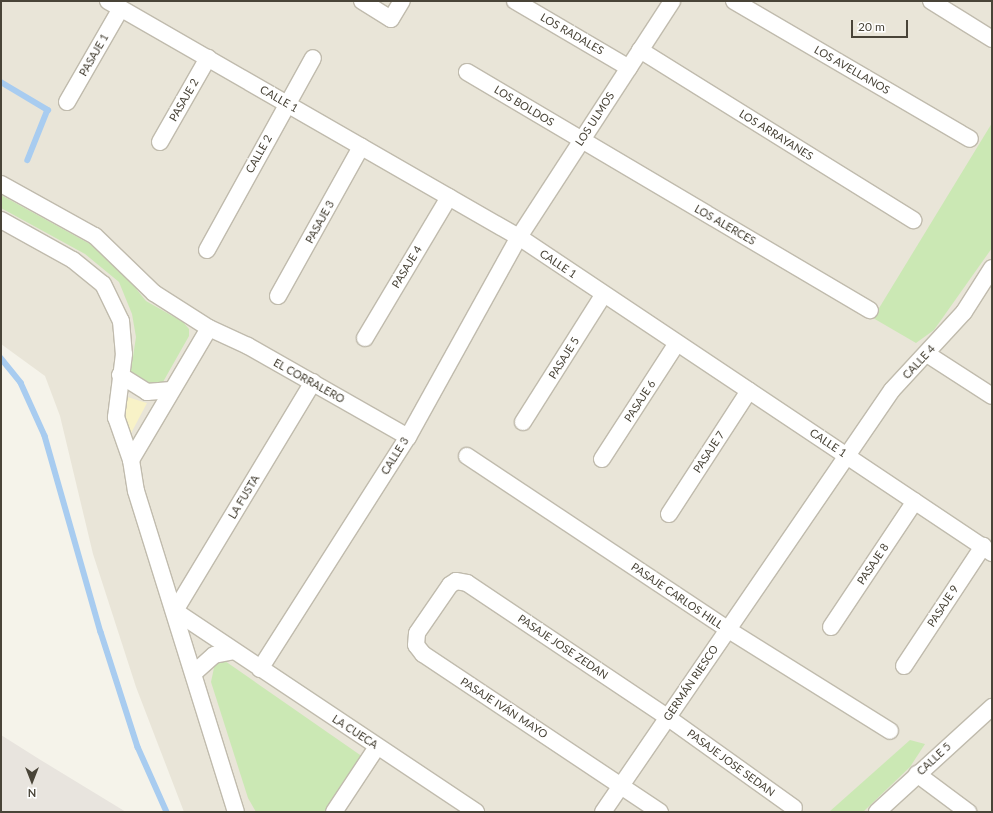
<!DOCTYPE html>
<html>
<head>
<meta charset="utf-8">
<style>
  body { margin:0 }
  #map { position:relative; width:993px; height:813px; overflow:hidden; background:#f5f3ea; font-family:Lato,sans-serif }
  div>[style] { position:absolute }
  .residential>* { inset:0; background:#e9e5d8 }
  .industrial>* { inset:0; background:#e8e4de }
  .green>* { inset:0; background:#cbe8b4 }
  .sand>* { inset:0; background:#f8f2c7 }
  .stream>* { height:5.5px; margin:-2.75px; padding:0 2.75px; transform-origin:2.75px; border-radius:2.75px; background:#a8ccf0 }
  .roads { filter:drop-shadow(1px 0 #c0bbad) drop-shadow(-1px 0 #c0bbad) drop-shadow(0 1px #c0bbad) drop-shadow(0 -1px #c0bbad) }
  .minor>* { height:16px; margin:-8px; padding:0 8px; transform-origin:8px; border-radius:8px; background:#fff }
  span { translate:-50% -50%; white-space:nowrap; text-align:center; line-height:1.15; -webkit-text-stroke:3px #fff; paint-order:stroke }
  .street-label { font-size:11px; color:#494438 }
  .frame { position:absolute; inset:0; border:2px solid #494438; pointer-events:none }
  .north { position:absolute; left:12px; top:761px; width:40px; height:40px; -webkit-text-stroke:3px #fff; paint-order:stroke; rotate:180deg; font-size:11px; font-weight:700; line-height:16px; text-align:center; color:#494438 }
  .north::after { content:''; display:block; margin:auto; width:14px; height:18px; background:#494438; clip-path:polygon(50% 0,100% 100%,50% 72%,0 100%) }
  .scale { position:absolute; left:851px; top:20px; width:57px; height:18px; box-sizing:border-box; border:2px solid #494438; border-top:0; padding-left:5px; font-size:12px; line-height:14px; white-space:nowrap; color:#494438; -webkit-text-stroke:3px #fff; paint-order:stroke }
</style>
</head>
<body>
<div id="map">
  <div class="residential">
    <div style="clip-path:polygon(1px 1px,992px 1px,992px 812px,184px 812px,136px 687px,93px 554px,60px 416px,45px 376px,1px 344px)"></div>
  </div>
  <div class="industrial">
    <div style="clip-path:polygon(1px 735px,39px 759px,126px 812px,1px 812px)"></div>
  </div>
  <div class="green">
    <div style="clip-path:polygon(992px 123px,992px 248px,934px 330px,916px 343px,873px 318px)"></div>
    <div style="clip-path:polygon(1px 195px,90px 244px,112px 259px,146px 301px,183px 322px,189px 329px,189px 336px,163px 382px,147px 384px,130px 376px,136px 337px,132px 314px,119px 282px,85px 254px,1px 208px)"></div>
    <div style="clip-path:polygon(225px 661px,363px 757px,326px 812px,256px 812px,248px 798px,211px 682px,215px 663px)"></div>
    <div style="clip-path:polygon(910px 740px,925px 744px,910px 767px,863px 812px,829px 812px)"></div>
  </div>
  <div class="sand">
    <div style="clip-path:polygon(124px 396px,147px 403px,129px 437px,123px 422px)"></div>
  </div>
  <div class="stream">
    <div style="left:1px;top:82px;width:55px;rotate:30.8deg"></div>
    <div style="left:48px;top:110px;width:54px;rotate:111.8deg"></div>
    <div style="left:1px;top:358px;width:32px;rotate:51deg"></div>
    <div style="left:21px;top:383px;width:58px;rotate:65.6deg"></div>
    <div style="left:45px;top:436px;width:204px;rotate:74.1deg"></div>
    <div style="left:101px;top:632px;width:121px;rotate:72.2deg"></div>
    <div style="left:138px;top:747px;width:71px;rotate:66deg"></div>
  </div>
  <div class="roads">
    <div class="minor">
      <div style="left:108px;top:1px;width:474px;rotate:29.9deg"></div>
      <div style="left:519px;top:237px;width:569px;rotate:33.75deg"></div>
      <div style="left:362px;top:1px;width:34px;rotate:32deg"></div>
      <div style="left:391px;top:19px;width:21px;rotate:-59deg"></div>
      <div style="left:515px;top:1px;width:132px;rotate:30.4deg"></div>
      <div style="left:734px;top:1px;width:273px;rotate:30.3deg"></div>
      <div style="left:931px;top:1px;width:72px;rotate:31.9deg"></div>
      <div style="left:640px;top:50px;width:322px;rotate:31.9deg"></div>
      <div style="left:467px;top:72px;width:468px;rotate:30.6deg"></div>
      <div style="left:67px;top:102px;width:108px;rotate:-60.1deg"></div>
      <div style="left:160px;top:142px;width:97px;rotate:-60.3deg"></div>
      <div style="left:1px;top:184px;width:107px;rotate:29deg"></div>
      <div style="left:95px;top:236px;width:82px;rotate:44deg"></div>
      <div style="left:154px;top:293px;width:65px;rotate:32.5deg"></div>
      <div style="left:209px;top:328px;width:43px;rotate:24.8deg"></div>
      <div style="left:248px;top:346px;width:184px;rotate:29.6deg"></div>
      <div style="left:1px;top:220px;width:82px;rotate:29.1deg"></div>
      <div style="left:73px;top:260px;width:38px;rotate:39deg"></div>
      <div style="left:103px;top:284px;width:41px;rotate:64.1deg"></div>
      <div style="left:121px;top:321px;width:33px;rotate:85deg"></div>
      <div style="left:124px;top:354px;width:64px;rotate:97.2deg"></div>
      <div style="left:116px;top:417px;width:46px;rotate:70.8deg"></div>
      <div style="left:131px;top:460px;width:31px;rotate:81deg"></div>
      <div style="left:136px;top:491px;width:336px;rotate:72.7deg"></div>
      <div style="left:207px;top:250px;width:219px;rotate:-61.1deg"></div>
      <div style="left:278px;top:296px;width:171px;rotate:-60.9deg"></div>
      <div style="left:365px;top:338px;width:164px;rotate:-59.2deg"></div>
      <div style="left:927px;top:354px;width:77px;rotate:32.9deg"></div>
      <div style="left:120px;top:375px;width:32px;rotate:32deg"></div>
      <div style="left:147px;top:392px;width:24px;rotate:-5deg"></div>
      <div style="left:313px;top:382px;width:267px;rotate:121.1deg"></div>
      <div style="left:175px;top:611px;width:362px;rotate:33.7deg"></div>
      <div style="left:523px;top:422px;width:151px;rotate:-57.7deg"></div>
      <div style="left:467px;top:456px;width:312px;rotate:33.6deg"></div>
      <div style="left:727px;top:629px;width:192px;rotate:32deg"></div>
      <div style="left:602px;top:459px;width:138px;rotate:-57.1deg"></div>
      <div style="left:131px;top:460px;width:153px;rotate:-59.4deg"></div>
      <div style="left:669px;top:514px;width:147px;rotate:-57deg"></div>
      <div style="left:831px;top:627px;width:151px;rotate:-56.3deg"></div>
      <div style="left:904px;top:666px;width:144px;rotate:-56.6deg"></div>
      <div style="left:260px;top:669px;width:275px;rotate:-57.5deg"></div>
      <div style="left:408px;top:437px;width:229px;rotate:-61deg"></div>
      <div style="left:519px;top:237px;width:281px;rotate:-57deg"></div>
      <div style="left:194px;top:673px;width:27px;rotate:-42deg"></div>
      <div style="left:214px;top:655px;width:20px;rotate:-11deg"></div>
      <div style="left:917px;top:774px;width:64px;rotate:36.7deg"></div>
      <div style="left:334px;top:812px;width:78px;rotate:-56.5deg"></div>
      <div style="left:603px;top:812px;width:511px;rotate:-55.6deg"></div>
      <div style="left:892px;top:390px;width:106px;rotate:-47.3deg"></div>
      <div style="left:964px;top:312px;width:52px;rotate:-57.5deg"></div>
      <div style="left:660px;top:812px;width:285px;rotate:-146.3deg"></div>
      <div style="left:423px;top:654px;width:11px;rotate:-128deg"></div>
      <div style="left:416px;top:645px;width:12px;rotate:-85deg"></div>
      <div style="left:417px;top:633px;width:58px;rotate:-55.5deg"></div>
      <div style="left:450px;top:585px;width:7px;rotate:-34deg"></div>
      <div style="left:456px;top:581px;width:11px;rotate:10deg"></div>
      <div style="left:467px;top:583px;width:241px;rotate:33.8deg"></div>
      <div style="left:667px;top:717px;width:156px;rotate:35.6deg"></div>
      <div style="left:877px;top:812px;width:156px;rotate:-42.4deg"></div>
    </div>
  </div>
  <div class="street-label">
    <span style="left:572px;top:34px;rotate:30deg">LOS RADALES</span>
    <span style="left:94px;top:55px;rotate:-60deg">PASAJE 1</span>
    <span style="left:852px;top:70px;rotate:30deg">LOS AVELLANOS</span>
    <span style="left:279px;top:99px;rotate:30deg">CALLE 1</span>
    <span style="left:184px;top:100px;rotate:-60deg">PASAJE 2</span>
    <span style="left:524px;top:106px;rotate:31deg">LOS BOLDOS</span>
    <span style="left:595px;top:119px;rotate:-57deg">LOS ULMOS</span>
    <span style="left:776px;top:135px;rotate:32deg">LOS ARRAYANES</span>
    <span style="left:259px;top:154px;rotate:-61deg">CALLE 2</span>
    <span style="left:320px;top:222px;rotate:-61deg">PASAJE 3</span>
    <span style="left:725px;top:225px;rotate:30deg">LOS ALERCES</span>
    <span style="left:558px;top:264px;rotate:34deg">CALLE 1</span>
    <span style="left:407px;top:267px;rotate:-59deg">PASAJE 4</span>
    <span style="left:564px;top:358px;rotate:-58deg">PASAJE 5</span>
    <span style="left:919px;top:362px;rotate:-47deg">CALLE 4</span>
    <span style="left:309px;top:381px;rotate:29deg">EL CORRALERO</span>
    <span style="left:640px;top:401px;rotate:-57deg">PASAJE 6</span>
    <span style="left:828px;top:443px;rotate:34deg">CALLE 1</span>
    <span style="left:709px;top:452px;rotate:-57deg">PASAJE 7</span>
    <span style="left:395px;top:456px;rotate:-58deg">CALLE 3</span>
    <span style="left:244px;top:497px;rotate:-59deg">LA FUSTA</span>
    <span style="left:873px;top:564px;rotate:-56deg">PASAJE 8</span>
    <span style="left:677px;top:596px;rotate:34deg">PASAJE CARLOS HILL</span>
    <span style="left:943px;top:606px;rotate:-57deg">PASAJE 9</span>
    <span style="left:563px;top:647px;rotate:34deg">PASAJE JOSE ZEDAN</span>
    <span style="left:691px;top:683px;rotate:-56deg">GERMÁN RIESCO</span>
    <span style="left:504px;top:708px;rotate:33deg">PASAJE IVÁN MAYO</span>
    <span style="left:355px;top:732px;rotate:33deg">LA CUECA</span>
    <span style="left:934px;top:759px;rotate:-43deg">CALLE 5</span>
    <span style="left:731px;top:763px;rotate:36deg">PASAJE JOSE SEDAN</span>
  </div>
  <div class="frame"></div>
  <div class="north">N</div>
  <div class="scale">20 m</div>
</div>
</body>
</html>
